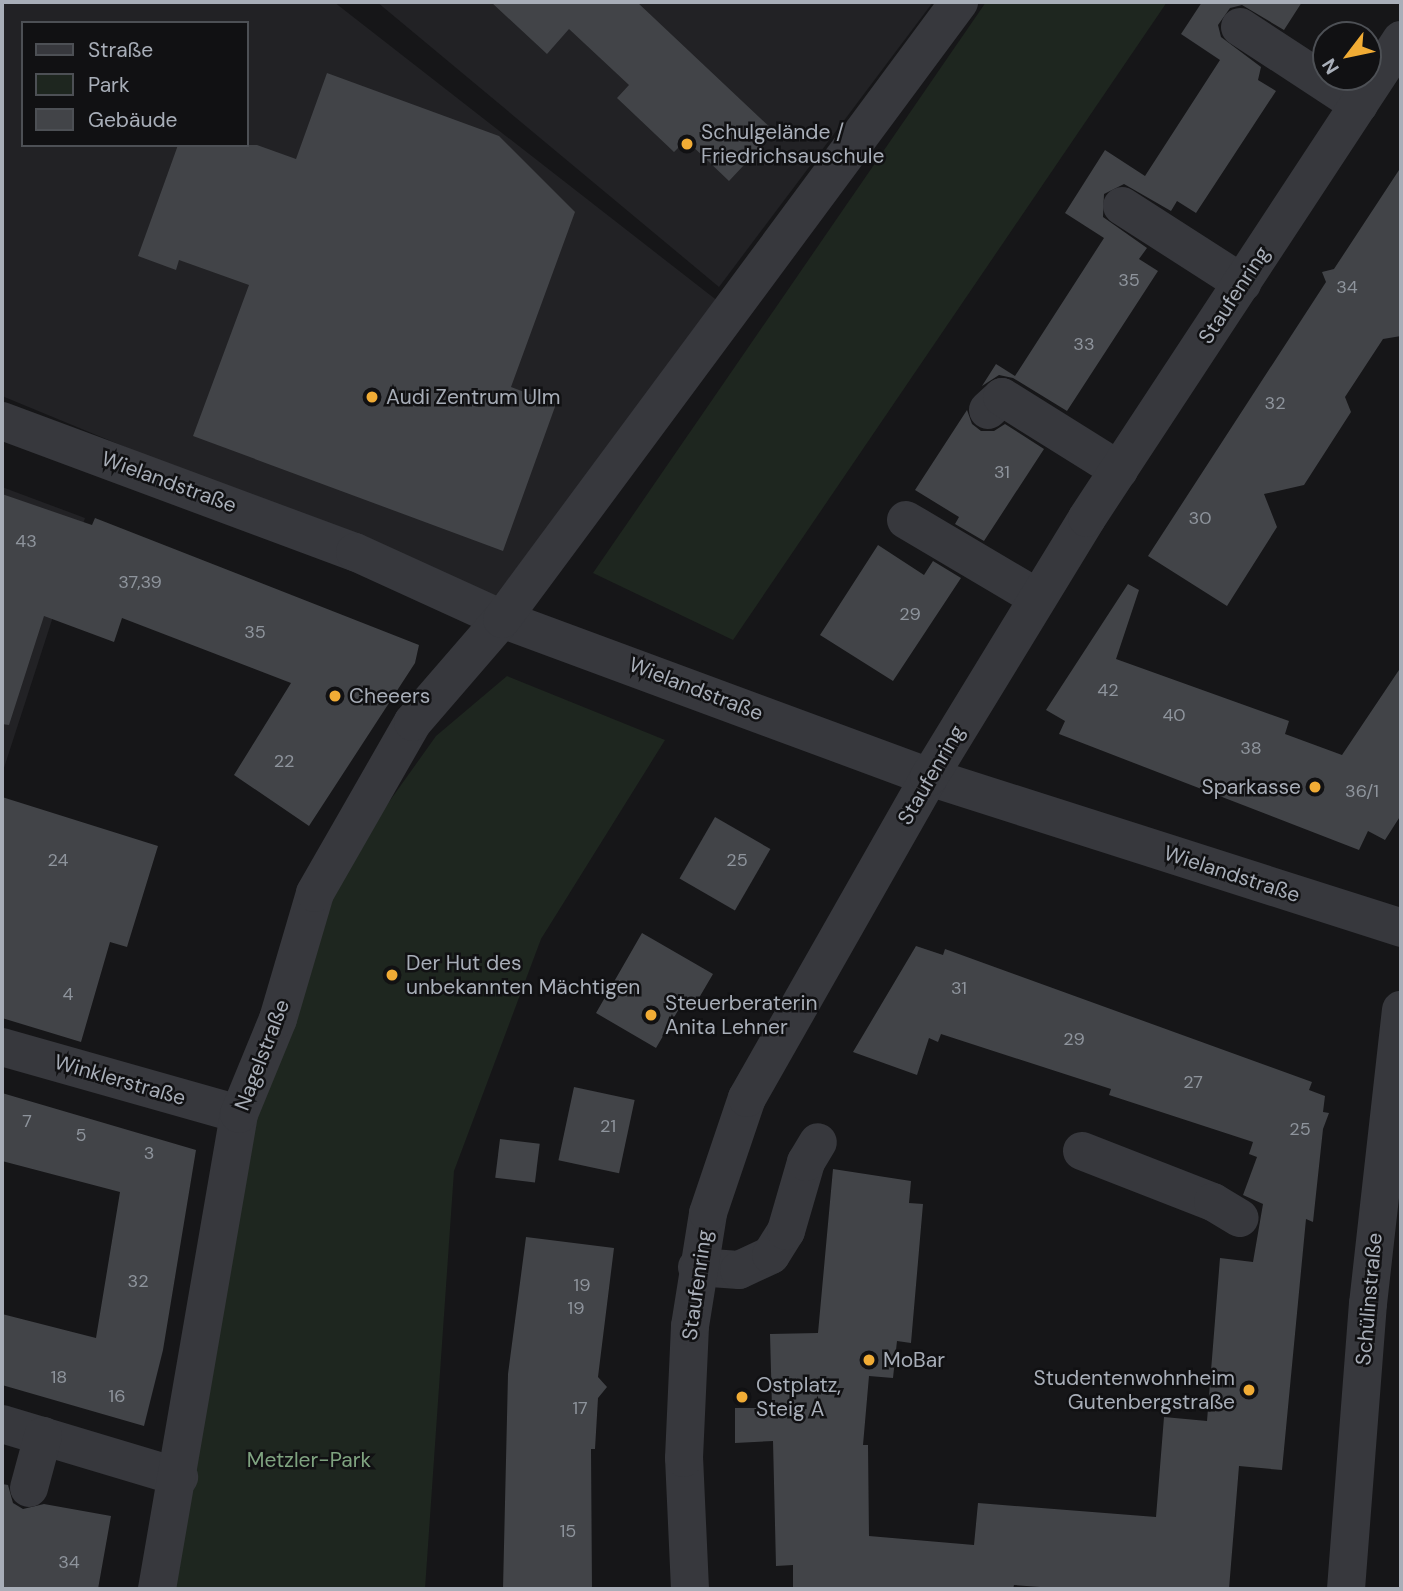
<!DOCTYPE html>
<html>
<head>
<meta charset="utf-8">
<style>
  body { margin:0 }
  #map { position:relative; width:1403px; height:1591px; overflow:hidden; background:#161618; font-family:"DM Sans",sans-serif }
  div>[style] { position:absolute }
  .built>* { inset:0; background:#222225 }
  .green>* { inset:0; background:#1e261f }
  .building>* { inset:0; background:#424448; transform-origin:0 0 }
  .minor>* { height:38px; margin:-19px; padding:0 19px; transform-origin:19px; border-radius:19px; background:#37383d }
  .dots>* { width:19px; height:19px; translate:-50% -50%; box-sizing:border-box; border:4px solid #111113; border-radius:50% }
  span { translate:-50% -50%; white-space:nowrap; text-align:center; line-height:1.15; -webkit-text-stroke:5px #111113; paint-order:stroke }
  .number-label { font-size:18px; color:#8e949c }
  .number-label span { -webkit-text-stroke-width:0 }
  .poi-label { font-size:21px; color:#a8aeb8 }
  .left { translate:0 -50%; text-align:left }
  .right { translate:-100% -50%; text-align:right }
  .street-label { font-size:21px; color:#a8aeb8 }
  .park-label { font-size:21px; color:#7fa380 }
  .frame { position:absolute; inset:0; border:4px solid #a8aeb8; pointer-events:none }
  .legend { position:absolute; left:21px; top:21px; width:228px; height:126px; box-sizing:border-box; background:#111113; border:2px solid #4d5055; margin:0; padding:9px 12px; list-style:none; font-size:21px; color:#a8aeb8 }
  .legend li { display:flex; align-items:center; gap:14px; height:35px }
  .legend b { width:35px; border:2px solid #4d5055 }
  .north { position:absolute; left:1312px; top:21px; width:70px; height:70px; box-sizing:border-box; background:#111113; border:2px solid #4d5055; border-radius:50%; rotate:238deg; font-size:19px; font-weight:700; line-height:28px; text-align:center; color:#a8aeb8 }
  .north::after { content:''; display:block; margin:auto; width:24px; height:32px; background:#f1ac35; clip-path:polygon(50% 0,100% 100%,50% 72%,0 100%) }
</style>
</head>
<body>
<div id="map">
  <div class="built">
    <div style="clip-path:polygon(evenodd,2px 2px,334px 2px,719px 302px,493px 599px,2px 396px,2px 2px,23px 23px,247px 23px,247px 145px,23px 145px,23px 23px)"></div>
    <div style="clip-path:polygon(377px 2px,933px 2px,719px 287px)"></div>
    <div style="clip-path:polygon(2px 487px,85px 518px,2px 774px)"></div>
  </div>
  <div class="green">
    <div style="clip-path:polygon(986px 2px,1167px 2px,733px 640px,593px 573px)"></div>
    <div style="clip-path:polygon(507px 676px,665px 740px,541px 939px,454px 1171px,425px 1589px,157px 1589px,239px 1114px,354px 851px,436px 736px)"></div>
  </div>
  <div class="building">
    <div style="clip-path:polygon(491px 2px,637px 2px,775px 132px,729px 181px,686px 140px,674px 152px,617px 98px,629px 85px,569px 29px,547px 54px)"></div>
    <div style="clip-path:polygon(1202px 2px,1302px 2px,1284px 30px,1242px 5px,1230px 8px,1218px 25px,1221px 37px,1261px 67px,1258px 80px,1276px 91px,1196px 213px,1177px 201px,1171px 211px,1124px 184px,1104px 194px,1103px 217px,1147px 248px,1139px 259px,1158px 271px,1067px 411px,1013px 378px,999px 375px,982px 386px,996px 364px,1015px 376px,1104px 238px,1065px 213px,1105px 150px,1145px 176px,1220px 60px,1181px 34px)"></div>
    <div style="clip-path:polygon(327px 73px,499px 136px,575px 212px,511px 387px,556px 404px,503px 551px,193px 436px,249px 285px,179px 260px,176px 270px,138px 256px,178px 145px,257px 145px,296px 159px)"></div>
    <div style="clip-path:polygon(1401px 167px,1401px 336px,1383px 339px,1345px 397px,1351px 412px,1304px 485px,1264px 494px,1277px 527px,1227px 606px,1148px 556px,1326px 282px,1322px 272px,1334px 269px)"></div>
    <div style="clip-path:polygon(967px 410px,972px 424px,981px 431px,994px 431px,1005px 424px,1044px 449px,984px 541px,955px 524px,959px 517px,915px 490px)"></div>
    <div style="clip-path:polygon(2px 494px,92px 525px,95px 518px,419px 645px,415px 663px,309px 826px,234px 775px,291px 683px,122px 618px,114px 642px,44px 616px,9px 725px,2px 724px)"></div>
    <div style="clip-path:polygon(878px 545px,924px 575px,933px 561px,961px 578px,893px 681px,820px 635px)"></div>
    <div style="clip-path:polygon(1128px 584px,1139px 590px,1116px 659px,1289px 721px,1285px 734px,1342px 755px,1401px 667px,1401px 815px,1385px 840px,1368px 831px,1359px 850px,1059px 734px,1065px 721px,1046px 710px)"></div>
    <div style="clip-path:polygon(2px 797px,158px 846px,127px 947px,110px 942px,81px 1042px,2px 1018px)"></div>
    <div style="left:715px;top:817px;width:64px;height:71px;rotate:30deg"></div>
    <div style="clip-path:polygon(642px 933px,713px 974px,696px 1003px,686px 997px,656px 1048px,596px 1013px)"></div>
    <div style="clip-path:polygon(916px 946px,943px 955px,945px 949px,1312px 1082px,1309px 1090px,1325px 1096px,1323px 1112px,1329px 1113px,1323px 1129px,1313px 1222px,1306px 1219px,1282px 1470px,1239px 1466px,1229px 1589px,1068px 1589px,1014px 1585px,1013px 1589px,793px 1589px,793px 1565px,776px 1566px,773px 1441px,735px 1443px,735px 1408px,772px 1408px,770px 1334px,818px 1333px,833px 1169px,911px 1181px,909px 1203px,923px 1204px,911px 1343px,897px 1341px,893px 1378px,869px 1376px,863px 1445px,868px 1445px,869px 1536px,974px 1545px,978px 1503px,1156px 1517px,1164px 1417px,1207px 1421px,1220px 1258px,1253px 1262px,1263px 1204px,1243px 1195px,1257px 1157px,1249px 1154px,1253px 1142px,1109px 1095px,1111px 1089px,941px 1034px,938px 1042px,929px 1038px,917px 1075px,853px 1052px)"></div>
    <div style="left:574px;top:1087px;width:62px;height:75px;rotate:12deg"></div>
    <div style="clip-path:polygon(2px 1093px,196px 1150px,163px 1350px,144px 1426px,2px 1385px,2px 1314px,96px 1338px,120px 1192px,2px 1161px)"></div>
    <div style="left:500px;top:1139px;width:40px;height:39px;rotate:7deg"></div>
    <div style="clip-path:polygon(526px 1237px,614px 1248px,598px 1377px,607px 1387px,598px 1398px,595px 1449px,591px 1449px,592px 1589px,503px 1589px,508px 1374px)"></div>
    <div style="clip-path:polygon(2px 1484px,8px 1485px,13px 1503px,23px 1509px,44px 1504px,111px 1516px,98px 1589px,2px 1589px)"></div>
  </div>
  <div class="minor">
    <div style="left:1240px;top:27px;width:142px;rotate:33.2deg"></div>
    <div style="left:1122px;top:206px;width:143px;rotate:32.7deg"></div>
    <div style="left:988px;top:410px;width:19px;rotate:-43deg"></div>
    <div style="left:1002px;top:397px;width:138px;rotate:32deg"></div>
    <div style="left:2px;top:421px;width:377px;rotate:20.4deg"></div>
    <div style="left:355px;top:552px;width:162px;rotate:24.5deg"></div>
    <div style="left:502px;top:619px;width:455px;rotate:20.3deg"></div>
    <div style="left:929px;top:777px;width:496px;rotate:17.7deg"></div>
    <div style="left:906px;top:520px;width:153px;rotate:30.6deg"></div>
    <div style="left:2px;top:1047px;width:246px;rotate:15.8deg"></div>
    <div style="left:1082px;top:1151px;width:141px;rotate:21.3deg"></div>
    <div style="left:1213px;top:1202px;width:31px;rotate:31deg"></div>
    <div style="left:697px;top:1267px;width:42px;rotate:4.1deg"></div>
    <div style="left:739px;top:1270px;width:35px;rotate:-25deg"></div>
    <div style="left:771px;top:1255px;width:28px;rotate:-58deg"></div>
    <div style="left:786px;top:1231px;width:72px;rotate:-73.8deg"></div>
    <div style="left:806px;top:1162px;width:23px;rotate:-59deg"></div>
    <div style="left:2px;top:1424px;width:185px;rotate:16.7deg"></div>
    <div style="left:29px;top:1488px;width:54px;rotate:-74.9deg"></div>
    <div style="left:157px;top:1589px;width:482px;rotate:-80.2deg"></div>
    <div style="left:239px;top:1114px;width:103px;rotate:-67.7deg"></div>
    <div style="left:278px;top:1019px;width:131px;rotate:-73.6deg"></div>
    <div style="left:315px;top:893px;width:197px;rotate:-60.2deg"></div>
    <div style="left:413px;top:722px;width:136px;rotate:-49.2deg"></div>
    <div style="left:502px;top:619px;width:768px;rotate:-53.47deg"></div>
    <div style="left:690px;top:1589px;width:131px;rotate:-92.6deg"></div>
    <div style="left:684px;top:1458px;width:132px;rotate:-87.4deg"></div>
    <div style="left:690px;top:1326px;width:114px;rotate:-80.9deg"></div>
    <div style="left:708px;top:1213px;width:121px;rotate:-71.3deg"></div>
    <div style="left:747px;top:1098px;width:369px;rotate:-60.4deg"></div>
    <div style="left:929px;top:777px;width:303px;rotate:-58.6deg"></div>
    <div style="left:1087px;top:518px;width:572px;rotate:-56.7deg"></div>
    <div style="left:1346px;top:1589px;width:286px;rotate:-85.6deg"></div>
    <div style="left:1368px;top:1304px;width:296px;rotate:-83.6deg"></div>
  </div>
  <div class="dots">
    <div style="left:687px;top:144px;background:#f1ac35"></div>
    <div style="left:372px;top:397px;background:#f1ac35"></div>
    <div style="left:335px;top:696px;background:#f1ac35"></div>
    <div style="left:1315px;top:787px;background:#f1ac35"></div>
    <div style="left:392px;top:975px;background:#f1ac35"></div>
    <div style="left:651px;top:1015px;background:#f1ac35"></div>
    <div style="left:869px;top:1360px;background:#f1ac35"></div>
    <div style="left:1249px;top:1390px;background:#f1ac35"></div>
    <div style="left:742px;top:1397px;background:#f1ac35"></div>
  </div>
  <div class="number-label">
    <span style="left:1129px;top:280px">35</span>
    <span style="left:1347px;top:287px">34</span>
    <span style="left:1084px;top:344px">33</span>
    <span style="left:1275px;top:403px">32</span>
    <span style="left:1002px;top:472px">31</span>
    <span style="left:1200px;top:518px">30</span>
    <span style="left:26px;top:541px">43</span>
    <span style="left:140px;top:582px">37,39</span>
    <span style="left:910px;top:614px">29</span>
    <span style="left:255px;top:632px">35</span>
    <span style="left:1108px;top:690px">42</span>
    <span style="left:1174px;top:715px">40</span>
    <span style="left:1251px;top:748px">38</span>
    <span style="left:284px;top:761px">22</span>
    <span style="left:1362px;top:791px">36/1</span>
    <span style="left:58px;top:860px">24</span>
    <span style="left:737px;top:860px">25</span>
    <span style="left:959px;top:988px">31</span>
    <span style="left:68px;top:994px">4</span>
    <span style="left:1074px;top:1039px">29</span>
    <span style="left:1193px;top:1082px">27</span>
    <span style="left:27px;top:1121px">7</span>
    <span style="left:608px;top:1126px">21</span>
    <span style="left:1300px;top:1129px">25</span>
    <span style="left:81px;top:1135px">5</span>
    <span style="left:149px;top:1153px">3</span>
    <span style="left:138px;top:1281px">32</span>
    <span style="left:582px;top:1285px">19</span>
    <span style="left:576px;top:1308px">19</span>
    <span style="left:59px;top:1377px">18</span>
    <span style="left:117px;top:1396px">16</span>
    <span style="left:580px;top:1408px">17</span>
    <span style="left:568px;top:1531px">15</span>
    <span style="left:69px;top:1562px">34</span>
  </div>
  <div class="poi-label">
    <span class="left" style="left:701px;top:144px">Schulgelände /<br>Friedrichsauschule</span>
    <span class="left" style="left:386px;top:397px">Audi Zentrum Ulm</span>
    <span class="left" style="left:349px;top:696px">Cheeers</span>
    <span class="right" style="left:1301px;top:787px">Sparkasse</span>
    <span class="left" style="left:406px;top:975px">Der Hut des<br>unbekannten Mächtigen</span>
    <span class="left" style="left:665px;top:1015px">Steuerberaterin<br>Anita Lehner</span>
    <span class="left" style="left:883px;top:1360px">MoBar</span>
    <span class="right" style="left:1235px;top:1390px">Studentenwohnheim<br>Gutenbergstraße</span>
    <span class="left" style="left:756px;top:1397px">Ostplatz,<br>Steig A</span>
  </div>
  <div class="street-label">
    <span style="left:1234px;top:295px;rotate:-57deg">Staufenring</span>
    <span style="left:169px;top:482px;rotate:20deg">Wielandstraße</span>
    <span style="left:696px;top:689px;rotate:21deg">Wielandstraße</span>
    <span style="left:931px;top:775px;rotate:-60deg">Staufenring</span>
    <span style="left:1232px;top:874px;rotate:18deg">Wielandstraße</span>
    <span style="left:262px;top:1055px;rotate:-69deg">Nagelstraße</span>
    <span style="left:120px;top:1080px;rotate:16deg">Winklerstraße</span>
    <span style="left:697px;top:1285px;rotate:-82deg">Staufenring</span>
    <span style="left:1369px;top:1299px;rotate:-85deg">Schülinstraße</span>
  </div>
  <div class="park-label">
    <span style="left:309px;top:1460px">Metzler-Park</span>
  </div>
  <div class="frame"></div>
  <ul class="legend">
  <li><b style="height:9px;background:#37383d"></b>Straße</li>
  <li><b style="height:19px;background:#1e261f"></b>Park</li>
  <li><b style="height:19px;background:#424448"></b>Gebäude</li>
  </ul>
  <div class="north">N</div>
</div>
</body>
</html>
